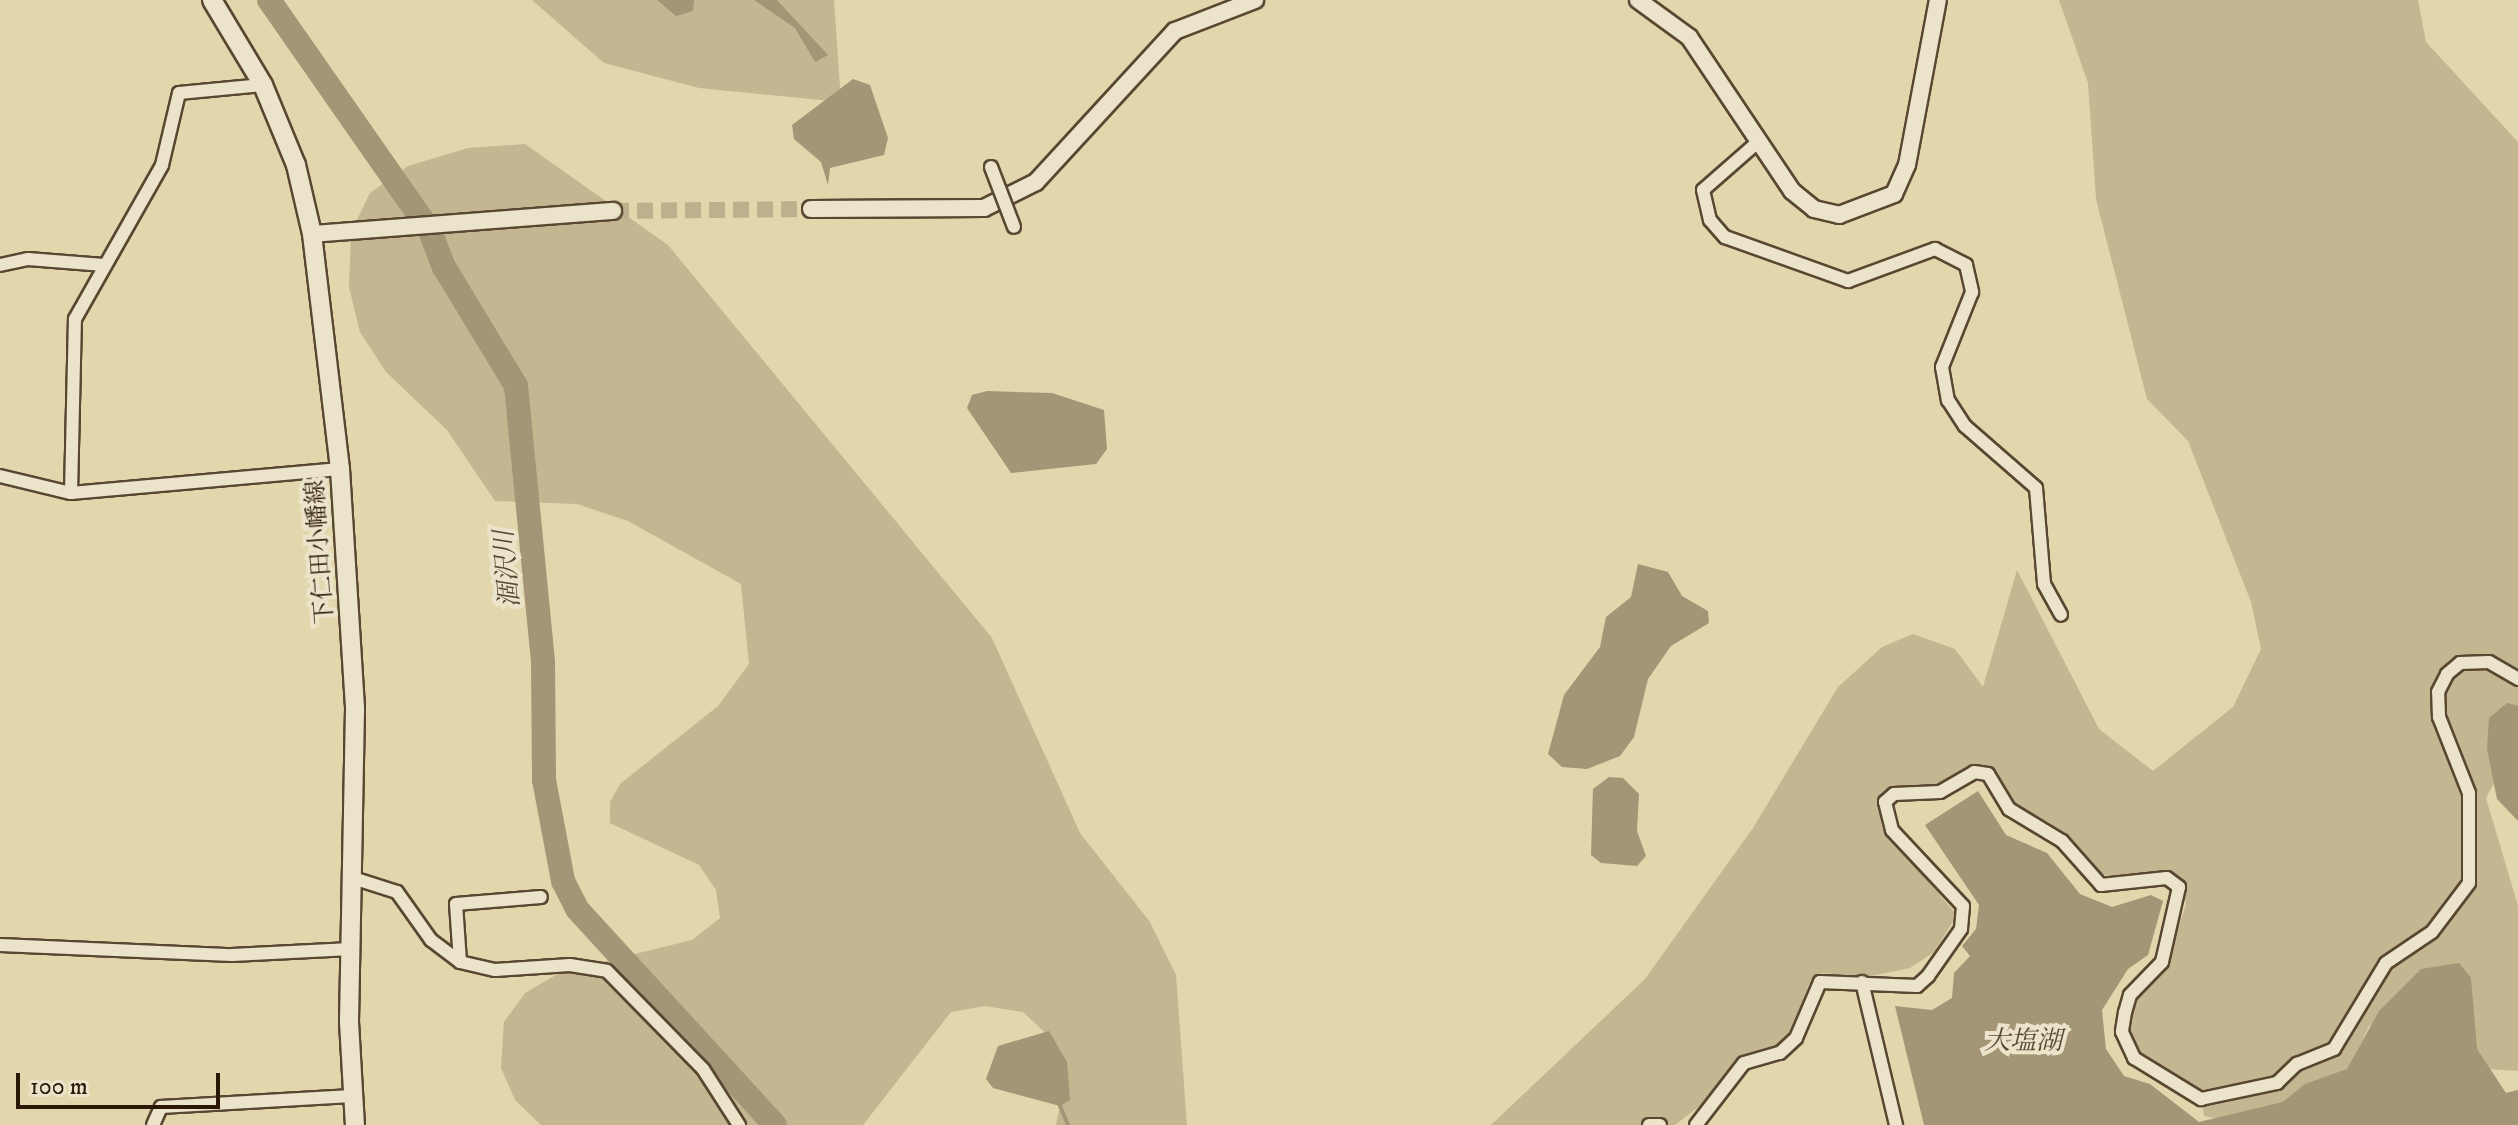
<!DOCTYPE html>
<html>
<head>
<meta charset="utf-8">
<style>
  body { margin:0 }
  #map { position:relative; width:2518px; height:1125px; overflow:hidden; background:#e2d6ad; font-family:"IM FELL DW Pica","Noto Serif JP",serif }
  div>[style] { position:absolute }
  .green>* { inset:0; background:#c3b691 }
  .water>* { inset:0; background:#a39575 }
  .stream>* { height:4px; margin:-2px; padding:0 2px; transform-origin:2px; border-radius:2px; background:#a39575 }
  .river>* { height:24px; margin:-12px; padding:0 12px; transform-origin:12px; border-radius:12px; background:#a39575 }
  .tertiary-tunnel>* { height:16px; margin-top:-8px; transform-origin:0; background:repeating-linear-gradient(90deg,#bdb08c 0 16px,transparent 0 24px) }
  .roads { filter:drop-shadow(2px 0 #584731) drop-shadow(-2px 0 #584731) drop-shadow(0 2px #584731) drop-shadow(0 -2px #584731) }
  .minor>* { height:12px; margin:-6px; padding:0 6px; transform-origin:6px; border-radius:6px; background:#ece4ca }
  .tertiary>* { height:16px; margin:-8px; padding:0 8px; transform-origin:8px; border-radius:8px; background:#ece4ca }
  .secondary>* { height:18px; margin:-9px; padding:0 9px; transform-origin:9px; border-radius:9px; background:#ece4ca }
  .bridges { filter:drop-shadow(2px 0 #584731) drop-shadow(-2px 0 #584731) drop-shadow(0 2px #584731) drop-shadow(0 -2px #584731) }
  .minor-bridge>* { height:12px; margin:-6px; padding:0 6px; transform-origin:6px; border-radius:6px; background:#ece4ca }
  span { translate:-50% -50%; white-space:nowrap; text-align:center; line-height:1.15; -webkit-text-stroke:8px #ece4ca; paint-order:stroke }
  .street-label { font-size:24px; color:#2a1708 }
  .water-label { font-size:26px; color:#5a4934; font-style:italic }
  .scale { position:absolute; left:16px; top:1073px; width:204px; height:36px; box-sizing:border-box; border:4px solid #2a1708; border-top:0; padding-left:10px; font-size:24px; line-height:28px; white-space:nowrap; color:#2a1708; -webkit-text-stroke:6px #ece4ca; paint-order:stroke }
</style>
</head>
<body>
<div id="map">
  <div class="green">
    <div style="clip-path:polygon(532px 0,834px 0,841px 102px,699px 88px,604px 63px)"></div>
    <div style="clip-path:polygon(2059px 0,2418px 0,2426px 42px,2518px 142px,2518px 769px,2494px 783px,2486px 798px,2518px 906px,2518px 1071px,2472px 1068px,2381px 1021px,2369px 1026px,2339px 1091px,2245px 1125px,2204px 1116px,2201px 1092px,2139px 1053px,2127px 1028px,2135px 997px,2162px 972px,2186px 905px,2183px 883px,2168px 873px,2114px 879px,2092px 868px,2050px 823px,2015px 804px,1994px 770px,1972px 765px,1937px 786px,1877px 798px,1882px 828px,1957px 915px,1934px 952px,1910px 968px,1866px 977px,1822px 973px,1808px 986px,1792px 1035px,1675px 1125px,1491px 1125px,1645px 979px,1753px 828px,1838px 687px,1882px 647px,1913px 634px,1955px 649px,1983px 687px,2017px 570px,2099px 729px,2153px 771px,2233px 707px,2261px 649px,2251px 602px,2188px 441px,2147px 399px,2096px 199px,2088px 83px)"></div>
    <div style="clip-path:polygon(525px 144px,668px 245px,992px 638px,1080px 833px,1150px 922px,1176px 975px,1187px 1125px,1056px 1125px,1066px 1078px,1055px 1042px,1023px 1012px,985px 1006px,951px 1012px,863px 1125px,541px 1125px,515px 1100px,501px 1068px,504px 1022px,525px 993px,561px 972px,692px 940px,720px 918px,716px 890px,699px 865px,610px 823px,610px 802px,620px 784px,718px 706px,749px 664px,741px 584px,628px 521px,577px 504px,495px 501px,447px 430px,386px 372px,360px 332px,349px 287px,351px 232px,370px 193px,408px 166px,468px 148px)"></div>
  </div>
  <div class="water">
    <div style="clip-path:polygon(657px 0,694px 0,693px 11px,676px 16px)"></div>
    <div style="clip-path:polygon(754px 0,777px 0,828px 55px,815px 62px,795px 28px)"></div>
    <div style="clip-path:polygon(853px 79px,870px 85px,888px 138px,884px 155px,830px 168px,828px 185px,821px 162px,794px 139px,792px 125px)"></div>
    <div style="clip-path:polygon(987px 391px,1052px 393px,1104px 410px,1107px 449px,1096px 464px,1011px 473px,967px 408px,972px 395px)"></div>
    <div style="clip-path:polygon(1638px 564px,1668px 572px,1682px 596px,1708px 611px,1709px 623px,1671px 646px,1648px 679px,1634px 737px,1620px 756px,1587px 769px,1562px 767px,1548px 754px,1564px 695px,1600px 647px,1606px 617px,1631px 597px)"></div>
    <div style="clip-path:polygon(2507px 703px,2518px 706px,2518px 821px,2497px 799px,2487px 749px,2489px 718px)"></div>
    <div style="clip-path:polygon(1609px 777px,1623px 778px,1639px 794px,1637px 831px,1646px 856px,1637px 866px,1601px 863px,1591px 855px,1593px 789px)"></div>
    <div style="clip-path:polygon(1978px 791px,2006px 835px,2047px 853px,2080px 894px,2112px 907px,2151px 895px,2163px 901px,2148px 955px,2128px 969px,2102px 1010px,2106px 1049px,2124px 1076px,2150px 1084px,2199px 1122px,2283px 1102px,2305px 1084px,2347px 1069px,2379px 1011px,2421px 969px,2459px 963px,2471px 978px,2477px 1049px,2506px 1093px,2518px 1090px,2518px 1125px,1924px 1125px,1895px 1006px,1932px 1010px,1952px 998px,1954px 973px,1970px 956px,1962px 946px,1976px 929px,1979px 905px,1925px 825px)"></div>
    <div style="clip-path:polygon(1049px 1031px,1067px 1062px,1070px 1100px,1060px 1106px,993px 1088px,986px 1079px,998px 1046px)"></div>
  </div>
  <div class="stream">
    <div style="left:1060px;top:1106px;width:21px;rotate:67deg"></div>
  </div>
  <div class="river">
    <div style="left:269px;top:0;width:282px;rotate:55.1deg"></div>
    <div style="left:430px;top:231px;width:39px;rotate:69deg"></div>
    <div style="left:444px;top:267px;width:139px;rotate:58.8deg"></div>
    <div style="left:516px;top:386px;width:277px;rotate:84.4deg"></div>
    <div style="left:543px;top:662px;width:118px;rotate:89.5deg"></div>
    <div style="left:544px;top:780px;width:103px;rotate:79.3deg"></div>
    <div style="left:563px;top:881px;width:31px;rotate:63deg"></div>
    <div style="left:577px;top:909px;width:293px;rotate:47.5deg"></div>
  </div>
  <div class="tertiary-tunnel">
    <div style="left:613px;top:211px;width:198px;rotate:-0.6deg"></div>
  </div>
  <div class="roads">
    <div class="minor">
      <div style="left:1759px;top:141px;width:74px;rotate:138.8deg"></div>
      <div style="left:1703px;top:190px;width:31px;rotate:77deg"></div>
      <div style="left:1710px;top:220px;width:23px;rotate:49deg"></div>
      <div style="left:1725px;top:237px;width:131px;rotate:19.7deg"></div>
      <div style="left:1848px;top:281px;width:93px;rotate:-20.2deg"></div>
      <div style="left:1935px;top:249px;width:35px;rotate:27deg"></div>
      <div style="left:1966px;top:265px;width:28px;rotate:77deg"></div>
      <div style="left:1972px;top:292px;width:81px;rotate:111.8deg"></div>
      <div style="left:1942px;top:367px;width:34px;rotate:80deg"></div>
      <div style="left:1948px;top:400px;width:31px;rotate:57deg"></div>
      <div style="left:1965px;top:426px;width:94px;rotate:41.1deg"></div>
      <div style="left:2036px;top:488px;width:96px;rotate:85.2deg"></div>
      <div style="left:2044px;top:584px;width:35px;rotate:61deg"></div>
      <div style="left:0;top:265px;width:29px;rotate:-12deg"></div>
      <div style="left:28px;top:259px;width:76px;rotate:4.5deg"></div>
      <div style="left:0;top:476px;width:73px;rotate:13.5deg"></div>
      <div style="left:71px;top:493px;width:270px;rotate:-5.1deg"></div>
      <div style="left:71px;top:493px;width:174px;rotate:-88.7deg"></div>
      <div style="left:75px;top:319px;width:177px;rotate:-60.5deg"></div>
      <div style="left:162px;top:165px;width:74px;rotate:-76.7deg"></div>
      <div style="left:179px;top:93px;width:84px;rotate:-5.4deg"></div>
      <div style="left:353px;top:878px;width:46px;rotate:17.7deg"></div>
      <div style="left:397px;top:892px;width:59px;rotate:54.7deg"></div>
      <div style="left:431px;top:940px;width:36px;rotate:37deg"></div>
      <div style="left:460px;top:962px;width:36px;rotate:13deg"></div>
      <div style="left:495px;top:970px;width:75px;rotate:-3.8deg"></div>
      <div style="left:570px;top:965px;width:37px;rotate:9deg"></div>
      <div style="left:607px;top:971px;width:137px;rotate:45.6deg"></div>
      <div style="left:703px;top:1069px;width:67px;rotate:57.3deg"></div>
      <div style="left:0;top:945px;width:232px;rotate:2.5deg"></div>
      <div style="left:232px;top:955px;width:119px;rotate:-2.9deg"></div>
      <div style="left:460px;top:962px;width:58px;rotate:-93.9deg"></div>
      <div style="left:456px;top:904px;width:85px;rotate:-4.7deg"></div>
      <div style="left:1862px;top:982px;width:147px;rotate:76.6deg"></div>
      <div style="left:153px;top:1125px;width:20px;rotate:-66deg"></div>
      <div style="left:161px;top:1107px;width:191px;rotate:-3.3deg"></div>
      <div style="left:1649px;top:1125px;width:11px"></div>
      <div style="left:1696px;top:1125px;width:78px;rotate:-52.3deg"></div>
      <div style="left:1744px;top:1063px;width:37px;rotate:-16deg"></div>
      <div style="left:1780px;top:1053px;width:22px;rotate:-43deg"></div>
      <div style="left:1796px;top:1038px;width:61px;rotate:-66.8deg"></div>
      <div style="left:1820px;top:982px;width:97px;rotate:2.4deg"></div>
      <div style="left:1917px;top:986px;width:15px;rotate:-42deg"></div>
      <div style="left:1928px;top:976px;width:57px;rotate:-54.9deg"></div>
      <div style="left:1961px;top:929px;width:23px;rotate:-85deg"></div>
      <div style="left:1963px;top:906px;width:104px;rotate:-133.1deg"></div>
      <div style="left:1892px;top:830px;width:29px;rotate:-104deg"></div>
      <div style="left:1885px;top:802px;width:12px;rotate:-42deg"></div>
      <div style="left:1894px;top:794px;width:46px;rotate:-2.5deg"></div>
      <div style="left:1940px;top:792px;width:39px;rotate:-30deg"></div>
      <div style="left:1974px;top:772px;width:14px;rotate:8deg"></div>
      <div style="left:1988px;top:774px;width:41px;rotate:59deg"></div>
      <div style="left:2009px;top:809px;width:62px;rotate:31.1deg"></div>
      <div style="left:2062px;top:841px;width:59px;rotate:48.4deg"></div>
      <div style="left:2101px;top:885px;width:66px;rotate:-6.1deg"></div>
      <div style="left:2167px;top:878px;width:15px;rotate:37deg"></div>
      <div style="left:2179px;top:887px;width:77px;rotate:102.8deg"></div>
      <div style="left:2162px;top:962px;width:46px;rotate:134.1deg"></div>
      <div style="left:2130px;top:995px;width:18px;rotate:106deg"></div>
      <div style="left:2125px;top:1012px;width:20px;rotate:99deg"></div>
      <div style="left:2122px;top:1032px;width:29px;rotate:65deg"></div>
      <div style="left:2134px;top:1058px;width:79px;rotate:31.5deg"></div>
      <div style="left:2201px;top:1099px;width:78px;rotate:-11.9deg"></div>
      <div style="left:2277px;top:1083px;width:28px;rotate:-44deg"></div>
      <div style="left:2297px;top:1064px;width:40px;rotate:-22deg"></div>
      <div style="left:2334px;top:1049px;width:100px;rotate:-58.8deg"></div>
      <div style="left:2386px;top:963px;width:55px;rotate:-34deg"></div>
      <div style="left:2432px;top:932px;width:61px;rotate:-52.9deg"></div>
      <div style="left:2469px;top:883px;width:90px;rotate:-90deg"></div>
      <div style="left:2469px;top:793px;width:82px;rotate:-111.5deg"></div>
      <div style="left:2439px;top:717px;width:25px;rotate:-92deg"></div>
      <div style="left:2438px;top:692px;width:20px;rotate:-63deg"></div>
      <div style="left:2447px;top:674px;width:17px;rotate:-40deg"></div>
      <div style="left:2460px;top:663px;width:29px;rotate:-2deg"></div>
      <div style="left:2489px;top:662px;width:34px;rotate:30deg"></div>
    </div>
    <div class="tertiary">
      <div style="left:1638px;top:0;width:63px;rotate:36deg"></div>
      <div style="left:1689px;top:37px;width:185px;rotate:56.2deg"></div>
      <div style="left:1792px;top:191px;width:28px;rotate:39deg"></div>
      <div style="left:1814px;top:209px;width:26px;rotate:13deg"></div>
      <div style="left:1839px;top:215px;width:59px;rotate:-20.9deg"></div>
      <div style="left:1894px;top:194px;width:32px;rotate:-66deg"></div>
      <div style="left:1907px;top:165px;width:168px;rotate:-79.4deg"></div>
      <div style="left:811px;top:209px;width:173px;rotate:-0.3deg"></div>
      <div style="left:984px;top:208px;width:58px;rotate:-26.6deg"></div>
      <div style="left:1036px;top:182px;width:205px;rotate:-47.4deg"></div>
      <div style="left:1175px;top:31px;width:86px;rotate:-21.2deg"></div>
      <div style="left:312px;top:234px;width:302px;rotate:-4.4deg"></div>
    </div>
    <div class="secondary">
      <div style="left:212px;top:0;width:99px;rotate:59deg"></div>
      <div style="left:263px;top:85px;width:87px;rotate:67.6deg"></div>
      <div style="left:296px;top:165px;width:71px;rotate:76.9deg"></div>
      <div style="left:312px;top:234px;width:237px;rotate:83.2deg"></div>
      <div style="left:340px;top:469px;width:240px;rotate:86.4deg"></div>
      <div style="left:355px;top:709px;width:313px;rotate:91.1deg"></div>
      <div style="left:349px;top:1022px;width:103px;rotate:86.7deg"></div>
    </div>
  </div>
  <div class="bridges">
    <div class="minor-bridge">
      <div style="left:991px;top:167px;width:64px;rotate:69deg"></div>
    </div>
  </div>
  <div class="street-label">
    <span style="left:321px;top:552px;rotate:-94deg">下仁田小幡線</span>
  </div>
  <div class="water-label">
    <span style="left:508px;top:569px;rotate:-95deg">涸沢川</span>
    <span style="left:2023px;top:1042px">大塩湖</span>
  </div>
  <div class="scale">100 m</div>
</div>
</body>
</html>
